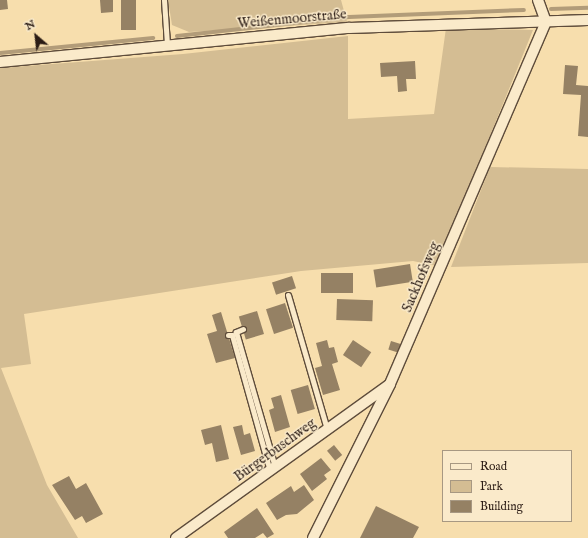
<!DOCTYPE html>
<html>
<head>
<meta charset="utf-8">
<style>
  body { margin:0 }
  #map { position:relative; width:588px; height:538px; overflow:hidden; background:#f7dead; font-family:"IM FELL English",serif }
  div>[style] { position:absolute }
  .green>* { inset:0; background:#d4bd93 }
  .stream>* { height:4px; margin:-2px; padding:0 2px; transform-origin:2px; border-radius:2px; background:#b29c79 }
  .building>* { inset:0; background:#958164; transform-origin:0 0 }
  .roads { filter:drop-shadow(1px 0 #5e4c3b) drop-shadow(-1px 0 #5e4c3b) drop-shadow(0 1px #5e4c3b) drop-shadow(0 -1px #5e4c3b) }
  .lane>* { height:5px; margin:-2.5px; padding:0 2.5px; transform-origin:2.5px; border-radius:2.5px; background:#faeaca }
  .street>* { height:10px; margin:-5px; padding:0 5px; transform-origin:5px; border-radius:5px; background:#faeaca }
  span { translate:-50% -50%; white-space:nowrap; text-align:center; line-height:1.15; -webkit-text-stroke:3px #faeaca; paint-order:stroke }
  .street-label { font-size:14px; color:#2b1c15 }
  .legend { position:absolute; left:442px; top:450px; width:130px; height:72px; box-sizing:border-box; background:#faeaca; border:1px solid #a79882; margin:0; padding:5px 7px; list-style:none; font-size:12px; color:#2b1c15 }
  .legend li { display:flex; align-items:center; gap:8px; height:20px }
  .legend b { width:20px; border:1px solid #a79882 }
  .north { position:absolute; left:16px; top:16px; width:40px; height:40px; -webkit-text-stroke:3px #faeaca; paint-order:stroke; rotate:332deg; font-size:11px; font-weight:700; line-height:16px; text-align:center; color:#2b1c15 }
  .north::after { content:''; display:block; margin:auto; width:14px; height:18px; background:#2b1c15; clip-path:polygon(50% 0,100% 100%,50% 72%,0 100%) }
</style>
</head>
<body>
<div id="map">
  <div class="green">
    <div style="clip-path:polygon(168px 0,341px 0,347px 22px,189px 32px,172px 25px)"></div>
    <div style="clip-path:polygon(446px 28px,533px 30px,437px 266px,413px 261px,301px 271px,24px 314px,31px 364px,1px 368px,47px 485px,78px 538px,0 538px,0 68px,183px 54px,348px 36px,348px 119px,434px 114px)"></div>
    <div style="clip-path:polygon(490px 167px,588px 169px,588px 263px,451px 267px)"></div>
  </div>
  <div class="stream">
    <div style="left:551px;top:9px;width:37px;rotate:-2deg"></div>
    <div style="left:177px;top:36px;width:173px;rotate:-6.3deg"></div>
    <div style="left:349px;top:17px;width:175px;rotate:-2.3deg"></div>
    <div style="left:0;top:53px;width:154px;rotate:-5.6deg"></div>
  </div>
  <div class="building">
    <div style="clip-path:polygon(0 0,7px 0,8px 9px,0 10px)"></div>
    <div style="clip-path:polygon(100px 0,113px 0,113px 12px,101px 13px)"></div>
    <div style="left:121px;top:0;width:15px;height:30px"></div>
    <div style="clip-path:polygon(415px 61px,416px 79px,406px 79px,407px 91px,398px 92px,397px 76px,381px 77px,380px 63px)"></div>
    <div style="clip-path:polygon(565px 65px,578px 66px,576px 85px,588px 86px,588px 137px,578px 136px,581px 95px,563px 94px)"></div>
    <div style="left:410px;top:264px;width:18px;height:37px;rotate:81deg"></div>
    <div style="left:321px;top:273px;width:32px;height:20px"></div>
    <div style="left:292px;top:276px;width:13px;height:21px;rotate:72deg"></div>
    <div style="left:337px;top:299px;width:36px;height:21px;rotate:2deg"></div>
    <div style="left:285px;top:303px;width:26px;height:20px;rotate:72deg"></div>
    <div style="left:257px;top:311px;width:24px;height:19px;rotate:73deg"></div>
    <div style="clip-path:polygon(221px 312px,235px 358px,216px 363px,207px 334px,217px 331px,212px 315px)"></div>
    <div style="clip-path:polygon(327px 340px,329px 348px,334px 347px,338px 362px,332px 364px,340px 390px,323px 395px,315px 368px,322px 366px,316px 343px)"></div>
    <div style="left:353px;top:340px;width:22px;height:18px;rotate:34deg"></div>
    <div style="left:391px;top:341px;width:10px;height:9px;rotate:17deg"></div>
    <div style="left:308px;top:385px;width:25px;height:18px;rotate:74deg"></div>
    <div style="clip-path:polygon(281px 395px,290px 427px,275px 432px,269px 410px,274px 408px,271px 398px)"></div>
    <div style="clip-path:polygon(221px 425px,229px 459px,216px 462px,212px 443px,205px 445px,201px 430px)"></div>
    <div style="clip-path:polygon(242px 425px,244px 435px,250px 433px,255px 451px,241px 455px,233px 427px)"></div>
    <div style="left:334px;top:445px;width:13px;height:9px;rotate:51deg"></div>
    <div style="clip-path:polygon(321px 458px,331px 470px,324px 475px,327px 479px,312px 491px,300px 474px)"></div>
    <div style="clip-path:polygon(69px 476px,76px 489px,86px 483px,103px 514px,86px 523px,82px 516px,75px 520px,52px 485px)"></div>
    <div style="clip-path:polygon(304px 485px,314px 500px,297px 514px,286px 515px,277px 520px,266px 503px,291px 486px,294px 492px)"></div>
    <div style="clip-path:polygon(376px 506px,419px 527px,413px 538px,360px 538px)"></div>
    <div style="clip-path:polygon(257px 508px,274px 534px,267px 538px,263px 533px,255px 538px,228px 538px,224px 532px)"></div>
  </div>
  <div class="roads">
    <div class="lane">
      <div style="left:164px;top:0;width:44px;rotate:86.1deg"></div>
      <div style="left:288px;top:295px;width:140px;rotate:73.8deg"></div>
      <div style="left:243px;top:329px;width:8px;rotate:157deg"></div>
      <div style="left:236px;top:332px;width:141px;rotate:73.9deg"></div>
      <div style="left:228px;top:335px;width:4px"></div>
      <div style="left:232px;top:335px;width:141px;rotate:74.4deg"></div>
    </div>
    <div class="street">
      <div style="left:538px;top:0;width:23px;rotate:70deg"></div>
      <div style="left:0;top:62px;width:351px;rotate:-5.6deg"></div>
      <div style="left:349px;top:28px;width:239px;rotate:-1.9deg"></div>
      <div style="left:176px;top:538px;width:262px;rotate:-35.7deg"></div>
      <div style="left:313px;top:538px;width:172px;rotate:-63.4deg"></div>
      <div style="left:390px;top:384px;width:394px;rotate:-66.7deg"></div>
    </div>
  </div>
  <div class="street-label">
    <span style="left:292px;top:19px;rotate:-5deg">Weißenmoorstraße</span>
    <span style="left:421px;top:277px;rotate:-67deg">Sackhofsweg</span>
    <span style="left:275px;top:450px;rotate:-36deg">Bürgerbuschweg</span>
  </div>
  <ul class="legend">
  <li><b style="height:5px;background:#faeaca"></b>Road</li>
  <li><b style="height:11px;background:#d4bd93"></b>Park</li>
  <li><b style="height:11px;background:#958164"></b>Building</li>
  </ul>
  <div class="north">N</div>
</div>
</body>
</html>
